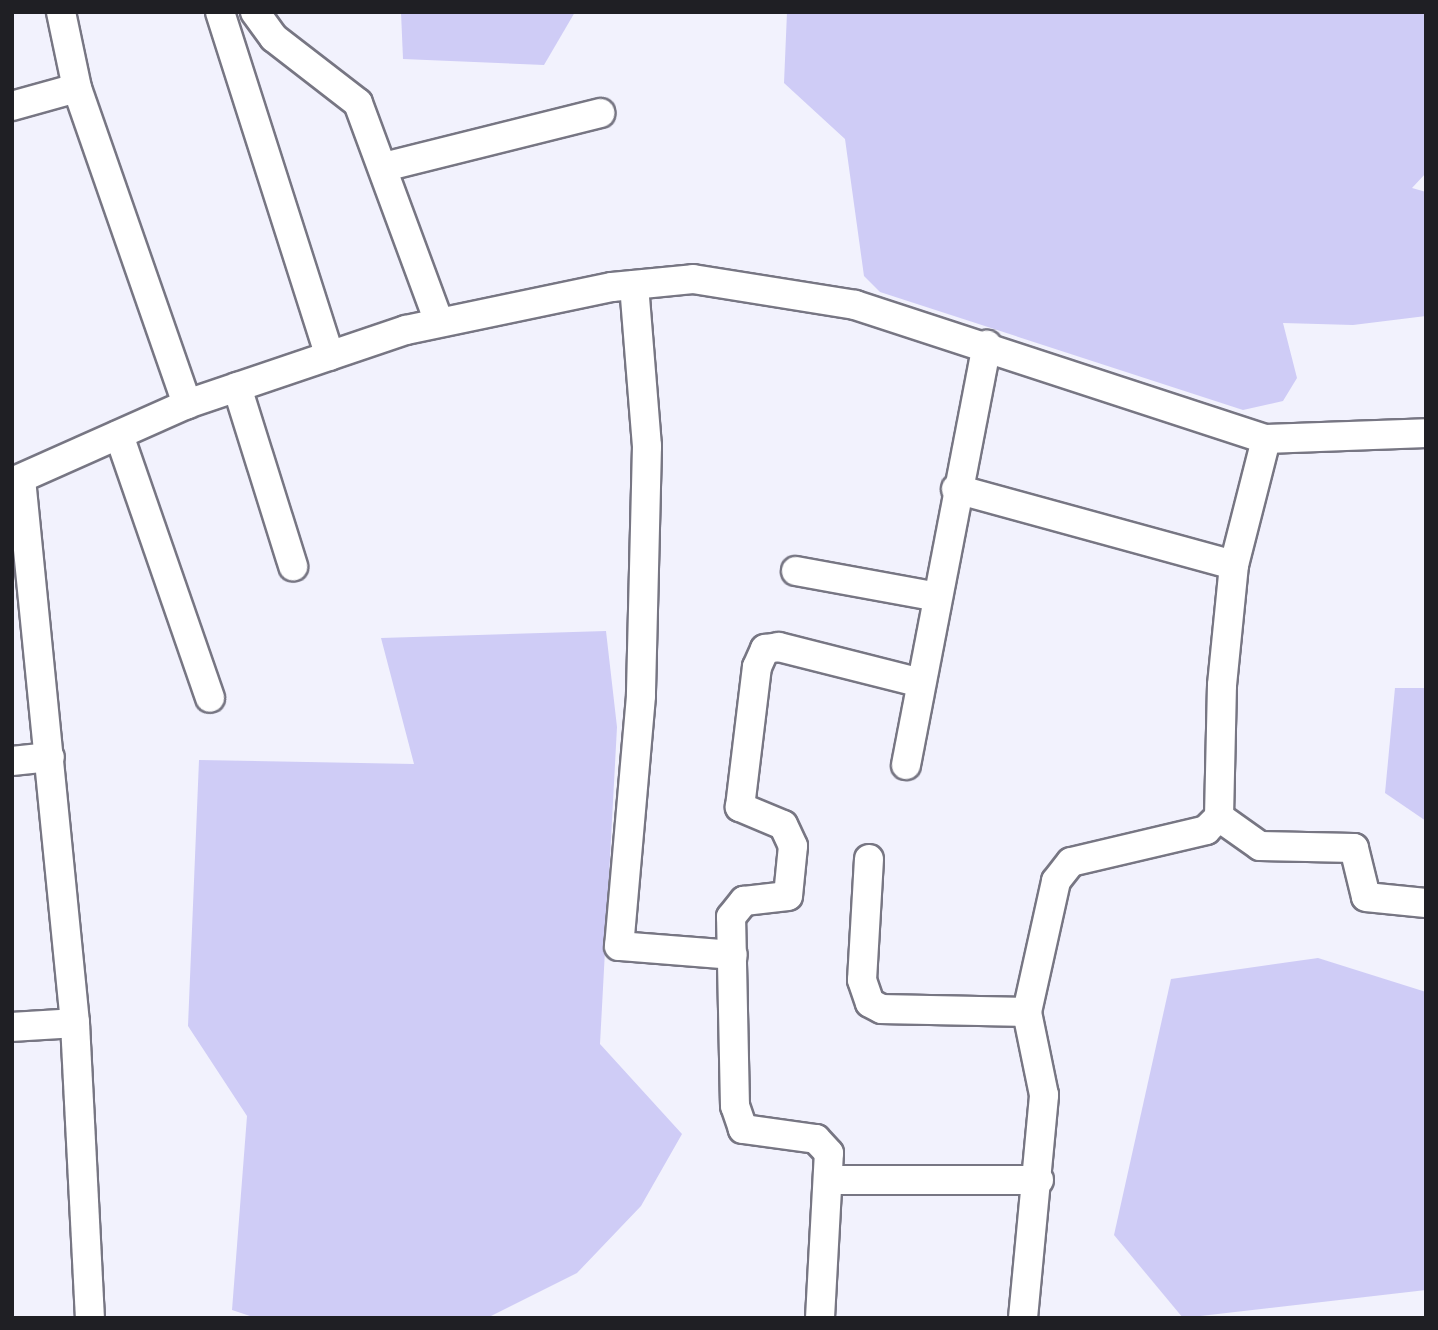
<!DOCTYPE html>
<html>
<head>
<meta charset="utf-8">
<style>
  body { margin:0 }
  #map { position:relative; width:1438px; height:1330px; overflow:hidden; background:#f2f2fd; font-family:Karla,sans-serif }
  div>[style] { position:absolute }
  .water>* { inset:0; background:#cfccf6 }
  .roads { filter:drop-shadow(2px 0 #777683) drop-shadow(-2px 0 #777683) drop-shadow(0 2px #777683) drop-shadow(0 -2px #777683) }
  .minor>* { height:28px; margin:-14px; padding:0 14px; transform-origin:14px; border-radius:14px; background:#fff }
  span { translate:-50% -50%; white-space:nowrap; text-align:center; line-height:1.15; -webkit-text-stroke:6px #fff; paint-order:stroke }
  .frame { position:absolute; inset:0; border:14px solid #1f1f24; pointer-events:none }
</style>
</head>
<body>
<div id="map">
  <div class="water">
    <div style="clip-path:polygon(401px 12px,575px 12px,544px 65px,403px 59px)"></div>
    <div style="clip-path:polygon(787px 12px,1426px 12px,1426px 173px,1412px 188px,1426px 192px,1426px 316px,1353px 325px,1283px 323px,1297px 378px,1283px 401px,1243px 410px,880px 292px,864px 276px,845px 139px,784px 83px)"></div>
    <div style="clip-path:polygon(606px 631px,617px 727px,600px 1044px,682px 1134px,641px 1206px,577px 1273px,487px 1318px,256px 1318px,232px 1310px,247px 1116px,188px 1026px,199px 760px,414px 764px,381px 638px)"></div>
    <div style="clip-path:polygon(1395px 688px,1426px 688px,1426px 821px,1385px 793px)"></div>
    <div style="clip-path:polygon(1318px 958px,1426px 992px,1426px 1290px,1183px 1318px,1114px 1235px,1171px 979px)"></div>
  </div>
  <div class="roads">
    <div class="minor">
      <div style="left:61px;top:12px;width:78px;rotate:78.1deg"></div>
      <div style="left:77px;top:88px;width:335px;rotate:70.8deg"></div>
      <div style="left:220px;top:12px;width:361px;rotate:72.3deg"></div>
      <div style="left:255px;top:12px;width:32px;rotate:54deg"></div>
      <div style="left:274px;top:38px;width:106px;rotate:37.7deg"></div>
      <div style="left:358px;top:103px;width:233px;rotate:69.7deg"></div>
      <div style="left:12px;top:106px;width:67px;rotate:-15.5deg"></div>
      <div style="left:384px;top:167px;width:223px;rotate:-14deg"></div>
      <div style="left:634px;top:285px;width:162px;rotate:85.4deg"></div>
      <div style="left:647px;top:446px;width:250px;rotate:91.4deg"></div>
      <div style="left:641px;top:696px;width:251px;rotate:95deg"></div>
      <div style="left:619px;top:946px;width:114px;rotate:4.5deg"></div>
      <div style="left:237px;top:387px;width:188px;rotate:72.6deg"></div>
      <div style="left:119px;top:435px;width:278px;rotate:70.9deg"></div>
      <div style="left:21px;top:479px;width:547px;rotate:84.33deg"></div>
      <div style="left:75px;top:1023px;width:295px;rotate:87.1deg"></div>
      <div style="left:12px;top:482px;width:192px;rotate:-24deg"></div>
      <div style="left:187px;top:404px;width:231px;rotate:-18.7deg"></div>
      <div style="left:406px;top:330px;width:210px;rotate:-11.8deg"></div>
      <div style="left:612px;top:287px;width:81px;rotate:-5.6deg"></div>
      <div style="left:693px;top:279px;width:164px;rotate:9.1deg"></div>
      <div style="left:855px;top:305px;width:432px;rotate:18.1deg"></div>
      <div style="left:1266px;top:439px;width:160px;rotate:-2.1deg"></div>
      <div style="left:956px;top:489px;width:288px;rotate:15.3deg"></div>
      <div style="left:796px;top:571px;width:143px;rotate:10.4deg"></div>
      <div style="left:12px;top:761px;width:38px;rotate:-6deg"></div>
      <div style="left:906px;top:765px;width:428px;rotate:-79.1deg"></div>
      <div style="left:1219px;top:817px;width:50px;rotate:35.3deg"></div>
      <div style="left:1260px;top:846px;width:94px;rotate:1.2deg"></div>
      <div style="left:1354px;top:848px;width:50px;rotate:76.2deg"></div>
      <div style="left:1366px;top:897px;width:60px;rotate:5.7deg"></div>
      <div style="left:869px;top:859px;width:121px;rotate:93.3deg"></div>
      <div style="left:862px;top:980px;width:24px;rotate:71deg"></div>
      <div style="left:870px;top:1003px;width:13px;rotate:27deg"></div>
      <div style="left:882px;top:1009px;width:145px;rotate:1.2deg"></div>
      <div style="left:12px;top:1027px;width:63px;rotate:-3.6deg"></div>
      <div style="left:828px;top:1180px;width:211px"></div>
      <div style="left:820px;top:1318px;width:165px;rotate:-86.9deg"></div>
      <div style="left:829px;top:1153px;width:19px;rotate:-133deg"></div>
      <div style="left:816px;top:1139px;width:74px;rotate:-172.2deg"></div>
      <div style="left:743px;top:1129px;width:24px;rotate:-109deg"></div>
      <div style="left:735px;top:1106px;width:189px;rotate:-91.2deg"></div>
      <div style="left:731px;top:917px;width:21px;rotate:-51deg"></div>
      <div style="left:744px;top:901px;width:44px;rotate:-6.5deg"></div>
      <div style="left:788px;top:896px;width:50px;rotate:-84.3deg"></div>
      <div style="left:793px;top:846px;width:23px;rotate:-115deg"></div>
      <div style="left:783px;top:825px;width:47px;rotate:-157.3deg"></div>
      <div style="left:740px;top:807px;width:141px;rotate:-83.1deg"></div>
      <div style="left:757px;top:667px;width:20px;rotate:-66deg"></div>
      <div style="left:765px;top:649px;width:14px;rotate:-8deg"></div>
      <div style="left:779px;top:647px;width:146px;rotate:14.2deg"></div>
      <div style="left:1023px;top:1318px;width:224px;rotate:-84.6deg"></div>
      <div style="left:1044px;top:1095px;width:85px;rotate:-101.6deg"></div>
      <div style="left:1027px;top:1012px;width:134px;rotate:-77.5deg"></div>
      <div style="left:1056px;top:881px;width:24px;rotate:-52deg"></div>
      <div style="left:1071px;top:862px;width:139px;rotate:-13.3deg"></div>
      <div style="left:1206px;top:830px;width:18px;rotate:-45deg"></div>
      <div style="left:1219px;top:817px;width:132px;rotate:-88.7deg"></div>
      <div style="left:1222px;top:685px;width:121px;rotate:-84.3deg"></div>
      <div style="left:1234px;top:565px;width:130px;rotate:-75.7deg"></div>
    </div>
  </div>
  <div class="frame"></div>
</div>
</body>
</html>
